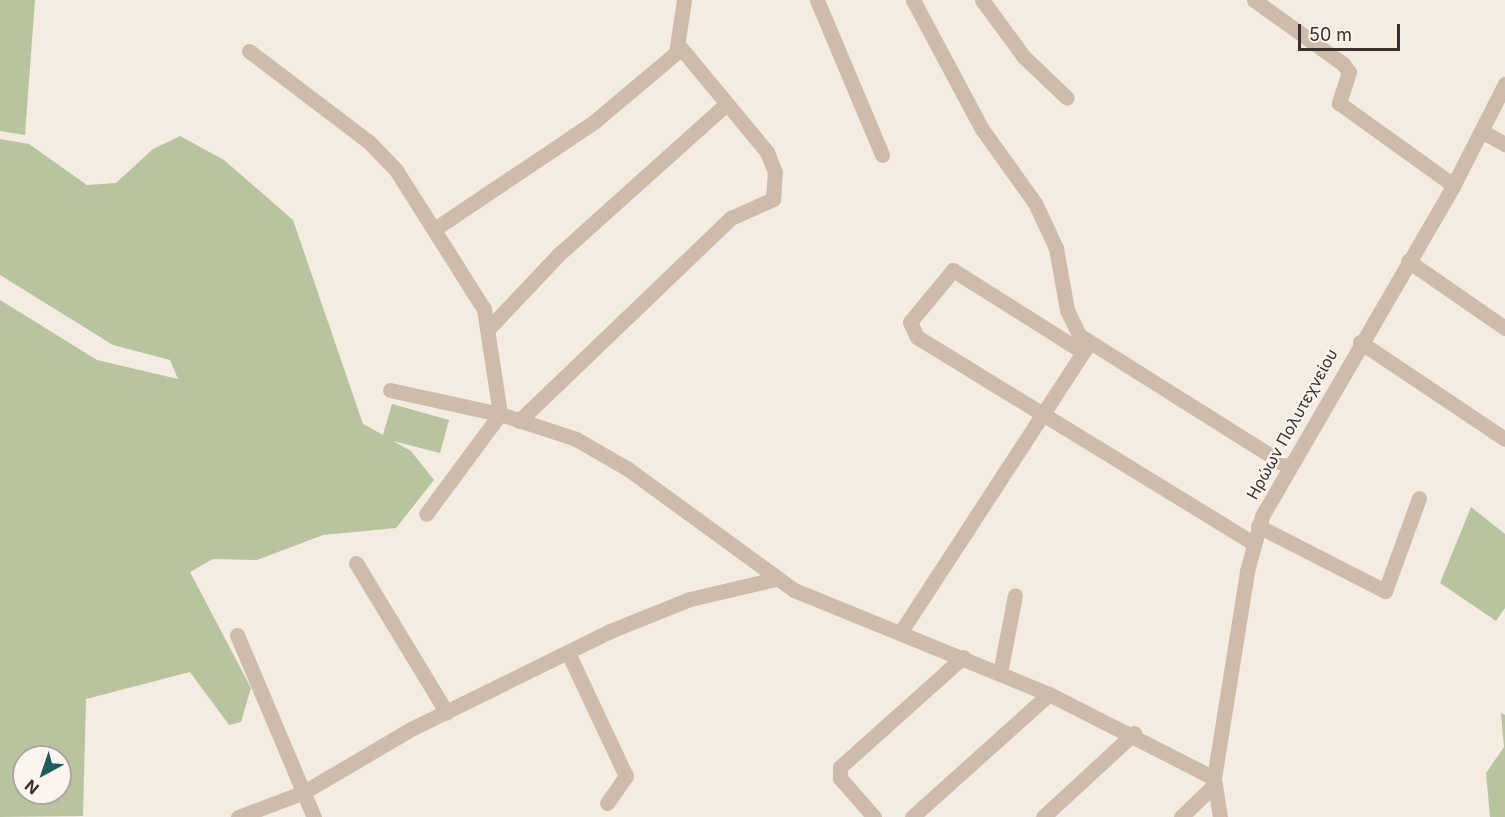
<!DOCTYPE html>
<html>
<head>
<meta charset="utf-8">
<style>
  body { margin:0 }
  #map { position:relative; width:1505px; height:817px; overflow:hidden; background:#f4ebe1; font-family:Inter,sans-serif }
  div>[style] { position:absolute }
  .green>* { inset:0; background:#b8c4a0 }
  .minor>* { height:15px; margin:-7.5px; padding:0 7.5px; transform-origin:7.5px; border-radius:7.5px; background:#cdbbac }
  span { translate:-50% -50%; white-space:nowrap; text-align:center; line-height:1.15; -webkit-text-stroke:4.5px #fbf5ee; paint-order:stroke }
  .street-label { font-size:16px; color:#3b302b }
  .north { position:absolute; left:12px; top:745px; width:60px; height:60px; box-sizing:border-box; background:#fbf5ee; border:2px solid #aea6a0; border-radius:50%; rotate:220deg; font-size:16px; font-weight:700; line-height:24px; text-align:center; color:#3b302b }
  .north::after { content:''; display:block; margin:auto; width:21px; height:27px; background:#1f5a5e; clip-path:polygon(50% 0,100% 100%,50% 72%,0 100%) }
  .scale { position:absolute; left:1298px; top:24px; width:102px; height:27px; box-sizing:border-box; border:3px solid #3b302b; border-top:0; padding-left:8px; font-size:18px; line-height:21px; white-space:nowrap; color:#3b302b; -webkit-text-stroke:4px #fbf5ee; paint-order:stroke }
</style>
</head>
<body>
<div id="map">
  <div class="green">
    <div style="clip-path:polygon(0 0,35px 0,25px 135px,0 131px)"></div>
    <div style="clip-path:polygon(evenodd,180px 136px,224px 160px,293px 220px,363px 424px,383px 435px,392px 404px,449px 420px,440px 453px,393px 441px,411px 451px,434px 480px,396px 528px,323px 535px,257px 560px,213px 559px,190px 572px,251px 688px,241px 722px,229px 725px,190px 672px,86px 699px,83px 816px,0 817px,0 300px,97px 360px,178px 379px,170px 360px,113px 345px,0 275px,0 139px,29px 144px,87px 185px,116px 183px,153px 149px,180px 136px,24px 757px,60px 757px,60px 793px,24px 793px,24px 757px)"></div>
    <div style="clip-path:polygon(1471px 507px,1505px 534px,1505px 608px,1496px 621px,1440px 583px)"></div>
    <div style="clip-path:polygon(1501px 713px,1505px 715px,1505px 817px,1490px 817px,1486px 773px,1504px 747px)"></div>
  </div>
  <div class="minor">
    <div style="left:817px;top:0;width:168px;rotate:67.2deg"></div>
    <div style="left:913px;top:0;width:146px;rotate:61.9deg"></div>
    <div style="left:982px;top:129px;width:91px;rotate:54.4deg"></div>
    <div style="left:1035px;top:203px;width:50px;rotate:65deg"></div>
    <div style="left:1056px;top:248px;width:63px;rotate:79.9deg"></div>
    <div style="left:1067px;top:310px;width:28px;rotate:64deg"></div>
    <div style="left:1079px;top:335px;width:246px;rotate:32.2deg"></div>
    <div style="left:982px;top:0;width:71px;rotate:53.6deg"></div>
    <div style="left:1024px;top:57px;width:59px;rotate:43.6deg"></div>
    <div style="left:1254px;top:0;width:110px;rotate:35.7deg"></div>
    <div style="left:1343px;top:64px;width:10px;rotate:53deg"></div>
    <div style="left:1349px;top:72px;width:33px;rotate:108deg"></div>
    <div style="left:1339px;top:103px;width:140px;rotate:35.7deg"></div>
    <div style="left:249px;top:51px;width:151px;rotate:37.2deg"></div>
    <div style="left:369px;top:142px;width:39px;rotate:46deg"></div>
    <div style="left:396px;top:170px;width:165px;rotate:57.7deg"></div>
    <div style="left:484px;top:309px;width:106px;rotate:81.3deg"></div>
    <div style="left:500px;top:414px;width:124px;rotate:126.5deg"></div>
    <div style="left:1483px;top:132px;width:25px;rotate:29deg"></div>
    <div style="left:436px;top:228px;width:192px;rotate:-33.9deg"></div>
    <div style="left:595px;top:121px;width:106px;rotate:-40deg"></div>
    <div style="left:676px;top:53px;width:54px;rotate:-81.4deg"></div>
    <div style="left:1408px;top:261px;width:118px;rotate:34.6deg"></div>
    <div style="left:490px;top:327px;width:99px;rotate:-46.6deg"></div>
    <div style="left:558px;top:255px;width:224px;rotate:-41.9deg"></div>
    <div style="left:1360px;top:342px;width:174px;rotate:33.8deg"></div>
    <div style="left:1083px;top:352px;width:154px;rotate:-147.8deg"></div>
    <div style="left:953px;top:270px;width:67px;rotate:129.6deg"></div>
    <div style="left:910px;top:322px;width:17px;rotate:65deg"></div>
    <div style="left:917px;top:337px;width:393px;rotate:31.5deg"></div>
    <div style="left:390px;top:390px;width:113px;rotate:12.3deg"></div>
    <div style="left:500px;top:414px;width:80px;rotate:18.2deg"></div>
    <div style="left:576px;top:439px;width:60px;rotate:30deg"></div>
    <div style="left:628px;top:469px;width:205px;rotate:36.1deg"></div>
    <div style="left:794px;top:590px;width:275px;rotate:22.2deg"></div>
    <div style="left:1049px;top:694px;width:185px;rotate:27deg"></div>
    <div style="left:519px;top:421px;width:294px;rotate:-43.8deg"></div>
    <div style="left:731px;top:218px;width:46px;rotate:-24.3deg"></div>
    <div style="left:773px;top:199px;width:27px;rotate:-86deg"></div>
    <div style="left:775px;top:172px;width:22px;rotate:-112deg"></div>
    <div style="left:767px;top:152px;width:136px;rotate:-129.6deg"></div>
    <div style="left:1258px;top:526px;width:143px;rotate:27.1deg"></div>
    <div style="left:1385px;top:591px;width:99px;rotate:-69.9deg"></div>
    <div style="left:356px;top:563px;width:175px;rotate:58.8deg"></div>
    <div style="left:902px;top:630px;width:339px;rotate:-56.9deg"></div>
    <div style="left:237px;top:635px;width:198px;rotate:67.1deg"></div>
    <div style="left:569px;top:655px;width:134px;rotate:64.8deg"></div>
    <div style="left:626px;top:776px;width:33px;rotate:125deg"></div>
    <div style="left:1000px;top:673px;width:79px;rotate:-79.1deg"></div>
    <div style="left:238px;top:817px;width:68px;rotate:-20.6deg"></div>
    <div style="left:302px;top:793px;width:126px;rotate:-30.4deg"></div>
    <div style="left:411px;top:729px;width:222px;rotate:-26.2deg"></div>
    <div style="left:610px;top:631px;width:86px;rotate:-21.8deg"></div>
    <div style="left:690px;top:599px;width:87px;rotate:-13.2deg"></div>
    <div style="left:874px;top:817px;width:52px;rotate:-131.1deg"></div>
    <div style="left:840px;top:778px;width:11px;rotate:-90deg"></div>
    <div style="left:840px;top:767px;width:165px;rotate:-41.8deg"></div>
    <div style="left:912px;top:817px;width:184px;rotate:-41.9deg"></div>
    <div style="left:1043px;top:817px;width:124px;rotate:-42.7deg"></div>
    <div style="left:1181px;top:817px;width:46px;rotate:-44.1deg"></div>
    <div style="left:1220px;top:817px;width:39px;rotate:-99deg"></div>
    <div style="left:1214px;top:778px;width:210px;rotate:-80.9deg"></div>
    <div style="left:1247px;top:571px;width:57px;rotate:-74.7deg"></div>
    <div style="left:1262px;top:516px;width:379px;rotate:-59.9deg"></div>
    <div style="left:1452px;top:188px;width:117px;rotate:-63deg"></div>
  </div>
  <div class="street-label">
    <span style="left:1292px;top:424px;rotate:-61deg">Ηρώων Πολυτεχνείου</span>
  </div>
  <div class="north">N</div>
  <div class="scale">50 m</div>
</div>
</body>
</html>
